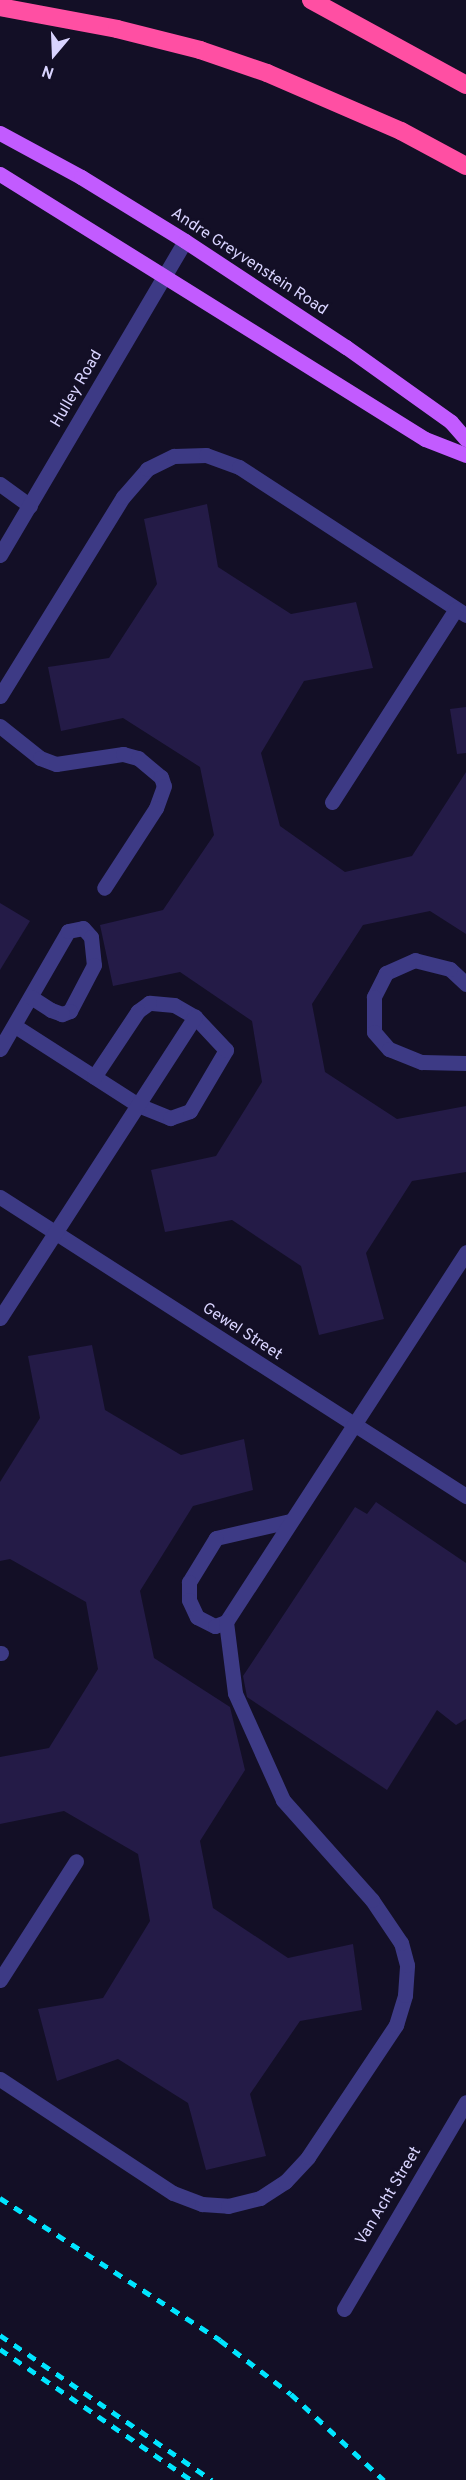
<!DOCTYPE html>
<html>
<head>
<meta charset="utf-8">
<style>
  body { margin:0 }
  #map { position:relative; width:466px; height:2480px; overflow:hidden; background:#130f26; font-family:Overpass,sans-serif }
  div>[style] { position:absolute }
  .building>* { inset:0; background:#241b47 }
  .minor>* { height:15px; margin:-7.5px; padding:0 7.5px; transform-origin:7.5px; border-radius:7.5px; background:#3d3a85 }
  .major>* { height:15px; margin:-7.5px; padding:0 7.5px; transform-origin:7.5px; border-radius:7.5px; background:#c25bff }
  .highway>* { height:18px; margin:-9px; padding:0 9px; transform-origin:9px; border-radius:9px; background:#ff4fa3 }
  .rail>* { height:4.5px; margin-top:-2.25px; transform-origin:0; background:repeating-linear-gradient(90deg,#00e5ff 0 9px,transparent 0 17px) }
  span { translate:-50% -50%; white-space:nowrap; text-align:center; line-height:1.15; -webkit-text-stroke:4.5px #130f26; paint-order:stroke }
  .street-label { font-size:16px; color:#d9d4ff }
  .north { position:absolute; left:24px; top:24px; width:60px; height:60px; -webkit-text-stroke:4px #130f26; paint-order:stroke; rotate:199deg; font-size:16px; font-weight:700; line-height:24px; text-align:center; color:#d9d4ff }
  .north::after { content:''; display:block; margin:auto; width:21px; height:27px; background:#d9d4ff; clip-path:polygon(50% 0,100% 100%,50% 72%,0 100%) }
</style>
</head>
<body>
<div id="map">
  <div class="building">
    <div style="clip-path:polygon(207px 504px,218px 567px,291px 614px,356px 602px,373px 668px,304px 681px,261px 753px,280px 826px,345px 872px,412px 856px,466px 772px,466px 934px,430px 911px,363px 925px,312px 1004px,325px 1072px,397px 1119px,466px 1106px,466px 1172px,412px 1181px,366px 1253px,384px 1319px,319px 1335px,301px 1266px,232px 1220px,165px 1232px,151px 1170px,216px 1156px,262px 1082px,252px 1021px,180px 972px,113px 986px,100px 925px,163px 910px,214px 835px,200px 767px,123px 718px,61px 731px,48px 667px,109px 658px,157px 584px,144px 519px)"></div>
    <div style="clip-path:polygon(466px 707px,466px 753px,457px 754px,450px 709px)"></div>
    <div style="clip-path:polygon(0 903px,30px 921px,0 970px)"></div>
    <div style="clip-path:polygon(92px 1345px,105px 1410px,181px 1455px,244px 1439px,253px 1490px,193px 1506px,140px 1591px,154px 1658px,230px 1707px,245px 1770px,200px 1841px,213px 1908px,288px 1958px,353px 1944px,362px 2010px,300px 2021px,250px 2094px,266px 2156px,206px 2170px,188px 2103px,118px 2059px,57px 2081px,38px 2009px,103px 1998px,150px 1921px,138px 1854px,64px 1811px,0 1824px,0 1757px,49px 1748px,98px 1669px,86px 1602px,10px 1559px,0 1561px,0 1482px,40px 1418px,28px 1356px)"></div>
    <div style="clip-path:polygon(376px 1502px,466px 1563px,466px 1719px,456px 1725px,437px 1710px,387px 1790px,247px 1697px,243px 1676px,355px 1507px,367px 1514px)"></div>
  </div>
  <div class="minor">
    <div style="left:0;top:484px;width:37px;rotate:36deg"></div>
    <div style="left:0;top:555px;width:364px;rotate:-59.5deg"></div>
    <div style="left:0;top:696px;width:234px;rotate:-58.3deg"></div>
    <div style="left:123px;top:497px;width:37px;rotate:-49deg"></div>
    <div style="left:147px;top:469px;width:30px;rotate:-26deg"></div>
    <div style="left:174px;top:456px;width:32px;rotate:-2deg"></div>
    <div style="left:206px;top:455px;width:35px;rotate:20deg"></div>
    <div style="left:239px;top:467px;width:271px;rotate:33.1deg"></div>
    <div style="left:0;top:726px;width:51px;rotate:38.7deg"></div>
    <div style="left:40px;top:758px;width:17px;rotate:21deg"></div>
    <div style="left:56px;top:764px;width:68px;rotate:-8.5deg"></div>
    <div style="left:123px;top:754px;width:16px;rotate:15deg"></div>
    <div style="left:138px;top:758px;width:30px;rotate:40deg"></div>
    <div style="left:161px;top:777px;width:9px;rotate:72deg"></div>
    <div style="left:164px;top:786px;width:23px;rotate:110deg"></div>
    <div style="left:156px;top:808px;width:95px;rotate:123deg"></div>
    <div style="left:332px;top:802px;width:229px;rotate:-57.3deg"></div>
    <div style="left:466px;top:984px;width:22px;rotate:-137deg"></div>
    <div style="left:450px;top:969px;width:36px;rotate:-166deg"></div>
    <div style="left:415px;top:960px;width:32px;rotate:156deg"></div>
    <div style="left:386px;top:973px;width:27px;rotate:117deg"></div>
    <div style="left:374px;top:997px;width:35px;rotate:90deg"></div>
    <div style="left:374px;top:1032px;width:23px;rotate:49deg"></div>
    <div style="left:389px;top:1049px;width:35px;rotate:22deg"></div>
    <div style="left:422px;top:1062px;width:44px;rotate:1.3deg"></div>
    <div style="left:15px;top:1026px;width:146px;rotate:32.7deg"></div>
    <div style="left:138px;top:1105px;width:35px;rotate:22deg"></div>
    <div style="left:170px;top:1118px;width:21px;rotate:-19deg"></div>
    <div style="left:190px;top:1111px;width:71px;rotate:-59.5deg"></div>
    <div style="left:226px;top:1050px;width:45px;rotate:-133.2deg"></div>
    <div style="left:195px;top:1017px;width:24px;rotate:-150deg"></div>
    <div style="left:174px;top:1005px;width:25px;rotate:-175deg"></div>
    <div style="left:149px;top:1003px;width:14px;rotate:144deg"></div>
    <div style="left:138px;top:1011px;width:79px;rotate:123.7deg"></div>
    <div style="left:0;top:1049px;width:136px;rotate:-60deg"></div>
    <div style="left:68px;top:931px;width:15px;rotate:-11deg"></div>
    <div style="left:83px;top:928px;width:12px;rotate:48deg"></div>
    <div style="left:91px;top:937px;width:28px;rotate:84deg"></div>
    <div style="left:94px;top:965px;width:52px;rotate:117.6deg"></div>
    <div style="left:70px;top:1011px;width:9px;rotate:159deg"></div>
    <div style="left:62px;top:1014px;width:12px;rotate:-160deg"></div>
    <div style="left:51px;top:1010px;width:24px;rotate:-147deg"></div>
    <div style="left:0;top:1197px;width:554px;rotate:32.69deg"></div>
    <div style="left:0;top:1318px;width:359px;rotate:-57.1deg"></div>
    <div style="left:290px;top:1521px;width:76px;rotate:167.1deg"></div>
    <div style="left:216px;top:1538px;width:52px;rotate:121.5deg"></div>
    <div style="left:189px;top:1582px;width:18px;rotate:90deg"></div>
    <div style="left:189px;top:1600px;width:19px;rotate:65deg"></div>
    <div style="left:197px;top:1617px;width:20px;rotate:27deg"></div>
    <div style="left:215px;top:1626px;width:12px;rotate:-20deg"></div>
    <div style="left:226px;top:1622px;width:441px;rotate:-57deg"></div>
    <div style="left:0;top:1653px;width:1px"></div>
    <div style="left:0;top:1980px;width:141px;rotate:-57.4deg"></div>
    <div style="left:0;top:2079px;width:207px;rotate:33.4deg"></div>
    <div style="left:173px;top:2193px;width:31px;rotate:21deg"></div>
    <div style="left:202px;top:2204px;width:26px;rotate:4deg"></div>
    <div style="left:228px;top:2206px;width:33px;rotate:-14deg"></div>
    <div style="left:260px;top:2198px;width:30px;rotate:-33deg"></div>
    <div style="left:285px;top:2182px;width:34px;rotate:-47deg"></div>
    <div style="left:308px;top:2157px;width:159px;rotate:-56.3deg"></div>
    <div style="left:396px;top:2025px;width:31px;rotate:-73deg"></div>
    <div style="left:405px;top:1995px;width:30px;rotate:-86deg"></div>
    <div style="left:407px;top:1965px;width:23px;rotate:-105deg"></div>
    <div style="left:401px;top:1943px;width:52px;rotate:-124deg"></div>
    <div style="left:372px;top:1900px;width:134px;rotate:-131.7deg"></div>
    <div style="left:283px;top:1800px;width:117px;rotate:-114.2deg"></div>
    <div style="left:235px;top:1693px;width:72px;rotate:-97.2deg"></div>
    <div style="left:344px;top:2309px;width:240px;rotate:-59.5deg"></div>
  </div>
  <div class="major">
    <div style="left:0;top:133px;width:92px;rotate:28.5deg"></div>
    <div style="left:81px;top:177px;width:122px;rotate:31.6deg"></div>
    <div style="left:185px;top:241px;width:193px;rotate:33.4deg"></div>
    <div style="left:346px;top:347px;width:129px;rotate:35.5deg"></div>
    <div style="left:451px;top:422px;width:23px;rotate:49deg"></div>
    <div style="left:0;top:174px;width:501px;rotate:31.94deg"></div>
    <div style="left:425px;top:439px;width:44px;rotate:21.3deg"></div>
  </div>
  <div class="highway">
    <div style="left:311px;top:0;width:177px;rotate:28.7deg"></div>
    <div style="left:0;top:7px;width:119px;rotate:10.6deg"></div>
    <div style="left:117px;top:29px;width:86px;rotate:14.2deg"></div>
    <div style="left:200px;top:50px;width:71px;rotate:18.9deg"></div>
    <div style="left:267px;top:73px;width:146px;rotate:23.4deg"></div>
    <div style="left:401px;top:131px;width:74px;rotate:28.3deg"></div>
  </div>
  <div class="rail">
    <div style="left:0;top:2198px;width:262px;rotate:32.8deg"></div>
    <div style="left:220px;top:2340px;width:89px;rotate:37.3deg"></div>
    <div style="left:291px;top:2394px;width:127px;rotate:42.8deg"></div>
    <div style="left:0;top:2335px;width:257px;rotate:34.4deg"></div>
    <div style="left:0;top:2349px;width:232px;rotate:34.4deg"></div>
  </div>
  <div class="street-label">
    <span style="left:249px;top:262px;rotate:33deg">Andre Greyvenstein Road</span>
    <span style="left:77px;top:389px;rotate:-60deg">Hulley Road</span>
    <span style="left:242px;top:1332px;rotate:33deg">Gewel Street</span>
    <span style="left:389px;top:2196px;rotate:-59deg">Van Acht Street</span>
  </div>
  <div class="north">N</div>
</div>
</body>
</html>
